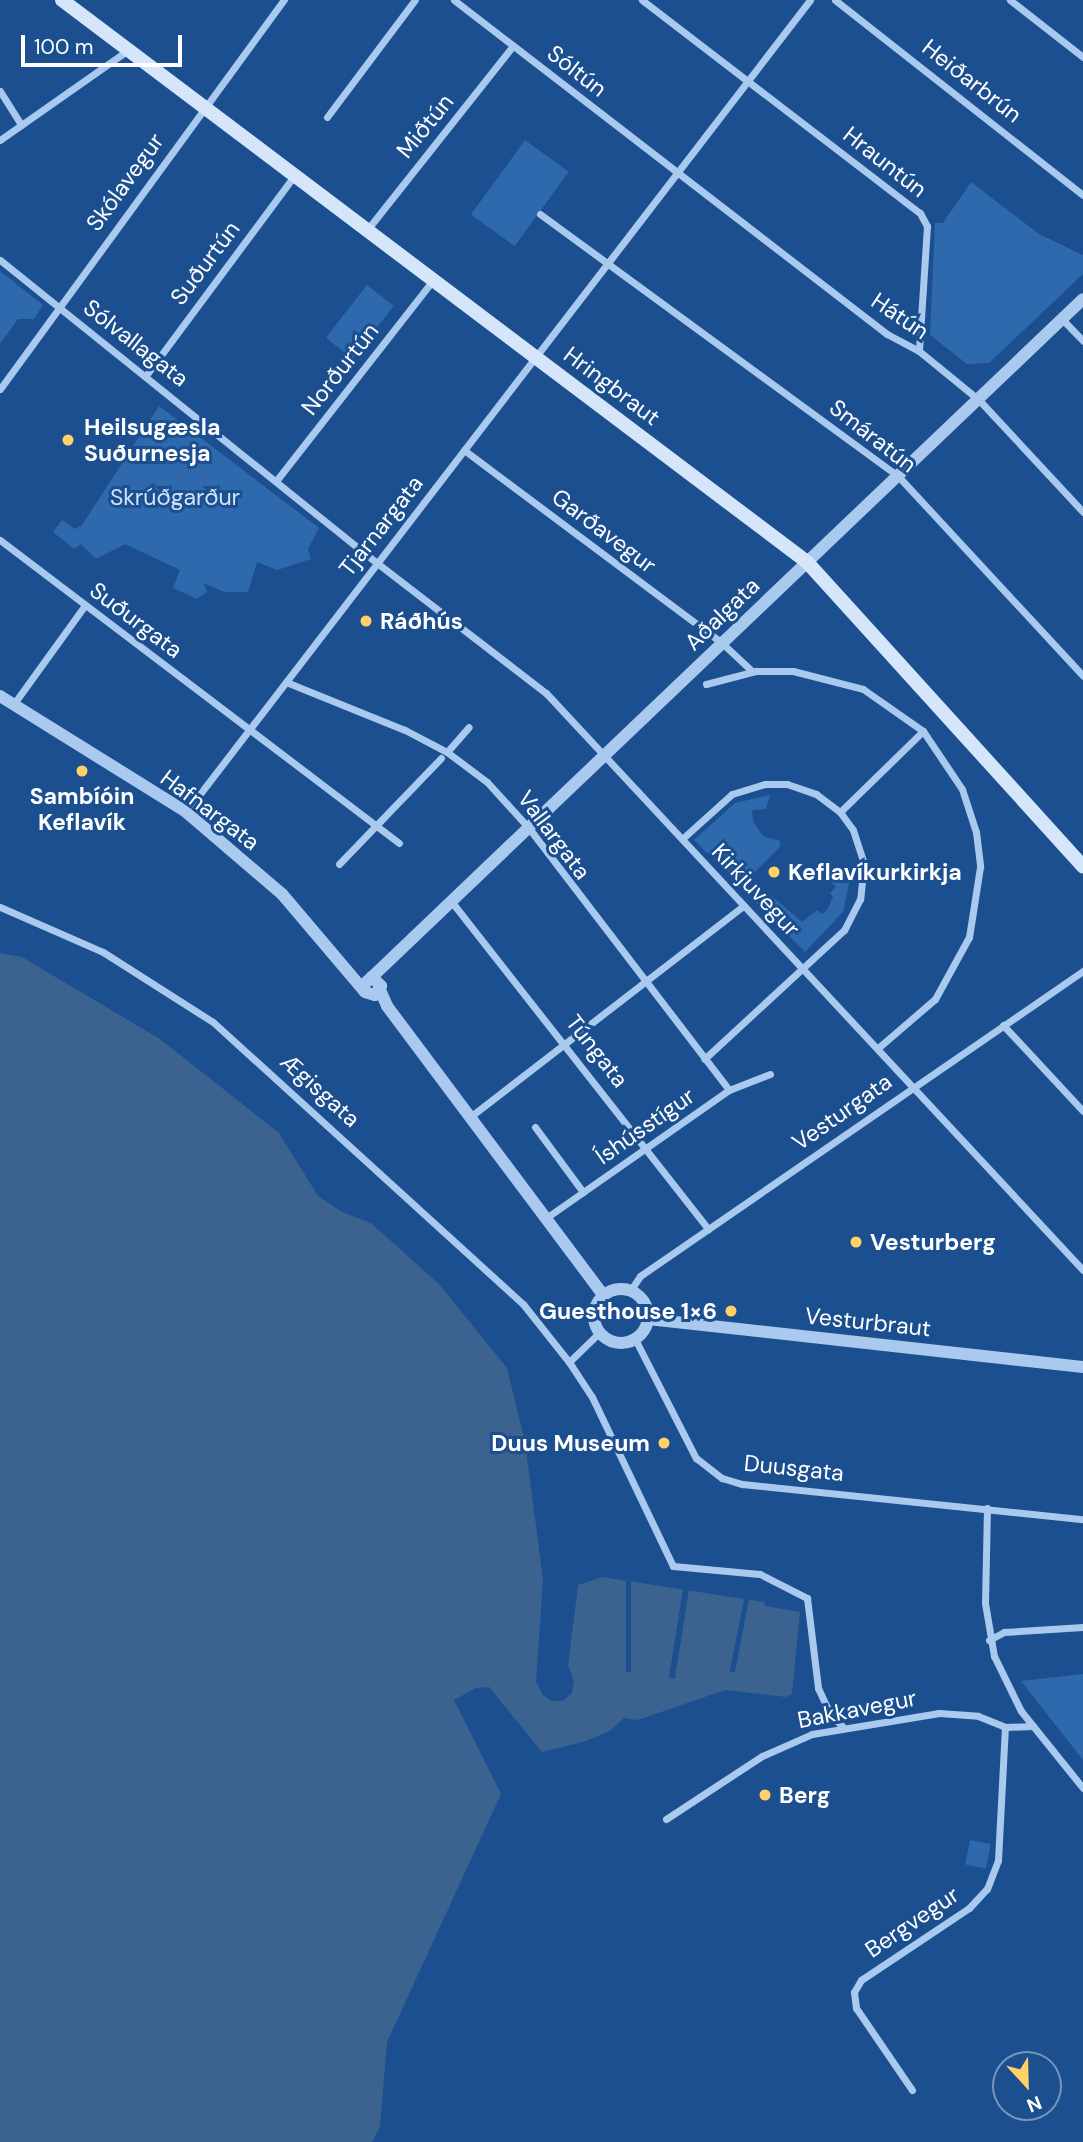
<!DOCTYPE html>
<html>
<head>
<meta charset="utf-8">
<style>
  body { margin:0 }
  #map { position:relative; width:1083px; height:2142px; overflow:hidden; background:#1b4f8f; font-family:"DM Sans",sans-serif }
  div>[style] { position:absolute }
  .green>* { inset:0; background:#2e69ad; transform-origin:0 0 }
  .water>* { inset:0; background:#3c6290 }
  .pier>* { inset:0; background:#1b4f8f; transform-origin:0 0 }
  .minor>* { height:7px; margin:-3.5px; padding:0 3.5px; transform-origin:3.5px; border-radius:3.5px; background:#a9c9ee }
  .tertiary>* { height:12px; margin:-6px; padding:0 6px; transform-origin:6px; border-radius:6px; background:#a9c9ee }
  .tertiary>.ring { margin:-6px; padding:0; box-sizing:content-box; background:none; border:12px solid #a9c9ee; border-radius:50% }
  .secondary>* { height:14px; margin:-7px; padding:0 7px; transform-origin:7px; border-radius:7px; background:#d6e6fa }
  .dots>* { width:19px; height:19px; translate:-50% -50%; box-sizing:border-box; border:4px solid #1b4f8f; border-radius:50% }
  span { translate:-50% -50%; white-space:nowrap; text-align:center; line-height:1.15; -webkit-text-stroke:6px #1b4f8f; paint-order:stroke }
  .street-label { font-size:23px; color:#fff }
  .poi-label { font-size:23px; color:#fff; font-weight:700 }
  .left { translate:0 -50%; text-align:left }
  .right { translate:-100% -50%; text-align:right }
  .park-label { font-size:23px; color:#cfe3fa }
  .north { position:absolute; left:992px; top:2051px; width:70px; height:70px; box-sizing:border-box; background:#1b4f8f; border:2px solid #7695bc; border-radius:50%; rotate:158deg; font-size:19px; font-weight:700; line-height:28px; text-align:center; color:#fff }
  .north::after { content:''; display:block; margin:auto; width:24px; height:32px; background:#ffd166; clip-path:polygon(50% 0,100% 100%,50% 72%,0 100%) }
  .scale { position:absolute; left:21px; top:35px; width:161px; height:32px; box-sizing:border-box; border:4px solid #fff; border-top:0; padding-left:9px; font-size:21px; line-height:24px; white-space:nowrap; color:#fff; -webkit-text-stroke:5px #1b4f8f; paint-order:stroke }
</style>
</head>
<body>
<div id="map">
  <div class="green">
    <div style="left:525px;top:140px;width:54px;height:92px;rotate:36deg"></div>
    <div style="clip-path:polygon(971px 182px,1039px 234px,1083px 255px,1083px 274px,989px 363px,967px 364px,930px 335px,935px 223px,943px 223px)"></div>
    <div style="clip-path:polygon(0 271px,43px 305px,34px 319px,18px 319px,0 344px)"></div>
    <div style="left:367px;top:285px;width:34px;height:67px;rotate:38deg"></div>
    <div style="clip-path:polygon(159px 406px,319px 528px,308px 549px,311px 559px,277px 570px,257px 562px,248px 592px,224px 592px,203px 583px,207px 592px,197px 599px,173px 588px,180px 570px,125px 544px,96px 559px,81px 544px,74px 549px,53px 532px,62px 520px,75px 529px,82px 525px)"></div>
    <div style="clip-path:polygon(770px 795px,766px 809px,752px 810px,753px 821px,763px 836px,780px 841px,780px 847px,745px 882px,760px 898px,767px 892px,802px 922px,817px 910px,822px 914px,827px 910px,833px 897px,830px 893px,836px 887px,828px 879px,835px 872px,852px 870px,843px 912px,805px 952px,694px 840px,735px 803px)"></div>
    <div style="clip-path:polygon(1083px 1674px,1083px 1760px,1021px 1681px)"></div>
    <div style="left:970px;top:1840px;width:21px;height:25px;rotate:11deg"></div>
  </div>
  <div class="water">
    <div style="clip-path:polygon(0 953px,22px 957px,160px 1039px,279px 1133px,318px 1196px,342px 1212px,371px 1223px,439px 1284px,507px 1368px,525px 1442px,543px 1580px,536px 1682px,543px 1695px,551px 1701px,563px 1701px,572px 1693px,574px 1681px,568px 1665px,578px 1585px,602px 1577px,764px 1602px,765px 1606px,800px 1612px,792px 1694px,786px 1697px,725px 1690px,638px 1720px,624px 1718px,610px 1731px,583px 1742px,542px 1752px,489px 1687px,476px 1688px,454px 1700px,501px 1794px,387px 2042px,380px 2127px,372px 2142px,0 2142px)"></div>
  </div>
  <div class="pier">
    <div style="left:626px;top:1581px;width:5px;height:91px"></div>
    <div style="left:683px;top:1589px;width:6px;height:90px;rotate:9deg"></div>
    <div style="left:744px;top:1599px;width:5px;height:74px;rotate:11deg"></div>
  </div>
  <div class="minor">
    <div style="left:454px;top:0;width:547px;rotate:37.65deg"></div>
    <div style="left:887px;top:334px;width:36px;rotate:28deg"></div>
    <div style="left:919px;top:351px;width:77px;rotate:39.2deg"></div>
    <div style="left:979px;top:400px;width:153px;rotate:47.1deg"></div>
    <div style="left:642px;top:0;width:350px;rotate:37.5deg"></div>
    <div style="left:920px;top:213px;width:15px;rotate:62deg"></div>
    <div style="left:927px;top:226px;width:125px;rotate:93.7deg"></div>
    <div style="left:835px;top:0;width:315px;rotate:38.2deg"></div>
    <div style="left:1010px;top:0;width:93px;rotate:38deg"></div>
    <div style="left:0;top:91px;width:40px;rotate:58deg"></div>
    <div style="left:327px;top:117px;width:146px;rotate:-53.1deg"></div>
    <div style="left:0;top:140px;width:156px;rotate:-35.1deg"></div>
    <div style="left:540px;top:214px;width:444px;rotate:36.2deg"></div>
    <div style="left:898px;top:476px;width:272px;rotate:47.2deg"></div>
    <div style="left:367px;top:230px;width:235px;rotate:-51.6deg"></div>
    <div style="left:0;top:260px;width:484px;rotate:38.8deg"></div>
    <div style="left:377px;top:563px;width:213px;rotate:37.6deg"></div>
    <div style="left:546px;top:693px;width:788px;rotate:47.06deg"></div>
    <div style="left:1062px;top:319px;width:30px;rotate:46deg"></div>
    <div style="left:147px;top:374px;width:247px;rotate:-53.4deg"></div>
    <div style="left:0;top:389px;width:482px;rotate:-53.9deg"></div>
    <div style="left:464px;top:450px;width:322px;rotate:36.8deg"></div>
    <div style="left:722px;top:643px;width:42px;rotate:43.1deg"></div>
    <div style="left:276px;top:481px;width:255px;rotate:-52deg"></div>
    <div style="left:0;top:540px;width:501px;rotate:37.21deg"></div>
    <div style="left:286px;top:682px;width:128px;rotate:22deg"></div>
    <div style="left:405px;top:730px;width:47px;rotate:27.6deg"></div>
    <div style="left:447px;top:752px;width:50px;rotate:36.9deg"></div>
    <div style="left:487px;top:782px;width:61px;rotate:47.7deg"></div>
    <div style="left:528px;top:827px;width:331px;rotate:52.6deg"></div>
    <div style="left:706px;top:684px;width:52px;rotate:-14.6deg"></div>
    <div style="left:756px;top:671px;width:37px"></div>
    <div style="left:793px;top:671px;width:72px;rotate:14.4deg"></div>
    <div style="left:863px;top:689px;width:73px;rotate:35deg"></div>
    <div style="left:923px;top:731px;width:70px;rotate:56.1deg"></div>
    <div style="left:962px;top:789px;width:45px;rotate:72deg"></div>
    <div style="left:976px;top:832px;width:35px;rotate:83deg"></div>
    <div style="left:980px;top:867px;width:71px;rotate:98.9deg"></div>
    <div style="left:969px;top:937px;width:71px;rotate:118.7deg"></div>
    <div style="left:935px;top:999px;width:75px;rotate:139.3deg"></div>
    <div style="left:13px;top:705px;width:123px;rotate:-54.2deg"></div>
    <div style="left:447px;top:752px;width:33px;rotate:-49deg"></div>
    <div style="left:186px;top:812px;width:1024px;rotate:-52.46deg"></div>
    <div style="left:840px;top:812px;width:116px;rotate:-44.3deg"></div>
    <div style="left:682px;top:839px;width:67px;rotate:-42deg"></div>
    <div style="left:732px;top:794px;width:34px;rotate:-17deg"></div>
    <div style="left:765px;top:784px;width:22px"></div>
    <div style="left:787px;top:784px;width:31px;rotate:19deg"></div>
    <div style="left:816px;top:794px;width:30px;rotate:37deg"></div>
    <div style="left:840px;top:812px;width:22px;rotate:54deg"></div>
    <div style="left:853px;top:830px;width:35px;rotate:72deg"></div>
    <div style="left:864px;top:863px;width:36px;rotate:96deg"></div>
    <div style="left:860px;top:899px;width:35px;rotate:117deg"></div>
    <div style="left:844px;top:930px;width:190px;rotate:137.3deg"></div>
    <div style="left:339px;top:864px;width:147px;rotate:-46.1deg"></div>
    <div style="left:451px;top:901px;width:417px;rotate:51.9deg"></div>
    <div style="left:0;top:907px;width:112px;rotate:23.6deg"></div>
    <div style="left:103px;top:952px;width:130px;rotate:32.5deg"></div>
    <div style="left:213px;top:1022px;width:419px;rotate:42.3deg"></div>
    <div style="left:523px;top:1304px;width:74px;rotate:51.6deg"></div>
    <div style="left:569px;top:1362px;width:43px;rotate:-44.1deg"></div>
    <div style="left:1003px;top:1025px;width:117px;rotate:47.1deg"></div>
    <div style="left:470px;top:1117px;width:346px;rotate:-37.7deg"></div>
    <div style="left:535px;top:1127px;width:81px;rotate:53.6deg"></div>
    <div style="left:546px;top:1218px;width:223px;rotate:-35deg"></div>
    <div style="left:729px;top:1090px;width:44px;rotate:-21.3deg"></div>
    <div style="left:630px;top:1291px;width:18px;rotate:-56deg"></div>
    <div style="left:640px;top:1276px;width:538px;rotate:-34.55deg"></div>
    <div style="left:635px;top:1339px;width:134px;rotate:62.9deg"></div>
    <div style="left:696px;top:1458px;width:33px;rotate:38deg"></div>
    <div style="left:722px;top:1478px;width:21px;rotate:17deg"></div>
    <div style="left:742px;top:1484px;width:343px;rotate:5.9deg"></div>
    <div style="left:569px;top:1362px;width:42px;rotate:56.7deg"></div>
    <div style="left:592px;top:1397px;width:187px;rotate:64.4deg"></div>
    <div style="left:673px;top:1566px;width:87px;rotate:5.3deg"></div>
    <div style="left:760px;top:1574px;width:53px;rotate:27.1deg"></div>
    <div style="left:807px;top:1598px;width:91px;rotate:83deg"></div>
    <div style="left:818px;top:1688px;width:29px;rotate:65deg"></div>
    <div style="left:830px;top:1714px;width:18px;rotate:45deg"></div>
    <div style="left:987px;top:1508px;width:95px;rotate:91.2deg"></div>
    <div style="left:985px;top:1603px;width:54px;rotate:80.4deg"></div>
    <div style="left:994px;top:1656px;width:61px;rotate:63.9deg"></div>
    <div style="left:1021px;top:1711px;width:99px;rotate:51.2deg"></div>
    <div style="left:989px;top:1640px;width:17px;rotate:-28deg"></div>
    <div style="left:1004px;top:1632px;width:79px;rotate:-3.6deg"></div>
    <div style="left:666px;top:1819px;width:115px;rotate:-33.3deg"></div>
    <div style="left:762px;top:1756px;width:55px;rotate:-23.7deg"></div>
    <div style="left:812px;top:1734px;width:129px;rotate:-9.4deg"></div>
    <div style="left:939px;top:1713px;width:39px;rotate:4deg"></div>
    <div style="left:978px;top:1716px;width:29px;rotate:22deg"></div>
    <div style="left:1005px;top:1727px;width:28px;rotate:-2deg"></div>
    <div style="left:912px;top:2090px;width:99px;rotate:-124.3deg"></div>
    <div style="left:856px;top:2008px;width:16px;rotate:-97deg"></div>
    <div style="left:854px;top:1992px;width:14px;rotate:-60deg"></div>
    <div style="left:861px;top:1980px;width:130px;rotate:-33.7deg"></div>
    <div style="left:969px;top:1908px;width:26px;rotate:-47deg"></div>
    <div style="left:987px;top:1889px;width:31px;rotate:-69deg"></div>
    <div style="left:998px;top:1860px;width:133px;rotate:-87deg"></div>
  </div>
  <div class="tertiary">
    <div style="left:0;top:696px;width:219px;rotate:31.9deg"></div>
    <div style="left:186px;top:812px;width:126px;rotate:40.5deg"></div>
    <div style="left:282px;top:894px;width:128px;rotate:49.7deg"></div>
    <div style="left:365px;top:992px;width:10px;rotate:17deg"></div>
    <div style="left:375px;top:995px;width:11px;rotate:-56deg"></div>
    <div style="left:381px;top:986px;width:13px;rotate:-135deg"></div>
    <div style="left:372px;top:977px;width:13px;rotate:138deg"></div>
    <div style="left:372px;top:977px;width:982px;rotate:-43.64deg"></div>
    <div style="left:380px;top:990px;width:17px;rotate:66deg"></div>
    <div style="left:387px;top:1006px;width:362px;rotate:53.2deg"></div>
    <div class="ring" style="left:594px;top:1289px;width:42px;height:42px"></div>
    <div style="left:648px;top:1319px;width:438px;rotate:6.3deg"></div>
  </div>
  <div class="secondary">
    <div style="left:62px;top:0;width:933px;rotate:37.03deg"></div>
    <div style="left:807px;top:562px;width:411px;rotate:47.8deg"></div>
  </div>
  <div class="dots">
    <div style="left:68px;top:440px;background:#ffd166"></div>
    <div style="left:366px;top:621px;background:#ffd166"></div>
    <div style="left:82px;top:771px;background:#ffd166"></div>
    <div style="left:774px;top:872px;background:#ffd166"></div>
    <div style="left:856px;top:1242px;background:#ffd166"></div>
    <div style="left:731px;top:1311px;background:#ffd166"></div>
    <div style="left:664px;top:1443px;background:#ffd166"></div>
    <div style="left:765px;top:1795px;background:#ffd166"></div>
  </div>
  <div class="street-label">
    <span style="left:577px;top:71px;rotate:38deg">Sóltún</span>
    <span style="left:972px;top:81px;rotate:38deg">Heiðarbrún</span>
    <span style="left:425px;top:126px;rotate:-51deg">Miðtún</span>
    <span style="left:885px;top:162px;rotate:38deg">Hrauntún</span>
    <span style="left:125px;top:182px;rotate:-54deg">Skólavegur</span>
    <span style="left:205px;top:263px;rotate:-53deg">Suðurtún</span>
    <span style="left:900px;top:316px;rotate:34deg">Hátún</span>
    <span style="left:136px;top:343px;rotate:38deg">Sólvallagata</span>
    <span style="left:340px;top:369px;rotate:-52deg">Norðurtún</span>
    <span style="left:612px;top:386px;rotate:37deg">Hringbraut</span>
    <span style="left:873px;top:436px;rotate:38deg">Smáratún</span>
    <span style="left:381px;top:526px;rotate:-52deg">Tjarnargata</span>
    <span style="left:604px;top:531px;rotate:37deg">Garðavegur</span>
    <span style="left:722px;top:614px;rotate:-44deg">Aðalgata</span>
    <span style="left:136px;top:620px;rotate:37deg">Suðurgata</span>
    <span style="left:210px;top:810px;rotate:37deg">Hafnargata</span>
    <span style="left:554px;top:835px;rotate:53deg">Vallargata</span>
    <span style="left:756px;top:890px;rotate:47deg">Kirkjuvegur</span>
    <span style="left:597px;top:1051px;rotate:52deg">Túngata</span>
    <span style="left:320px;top:1090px;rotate:42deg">Ægisgata</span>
    <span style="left:842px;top:1112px;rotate:-35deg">Vesturgata</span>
    <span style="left:645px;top:1126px;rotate:-35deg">Íshússtígur</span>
    <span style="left:868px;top:1322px;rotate:6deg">Vesturbraut</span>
    <span style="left:794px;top:1468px;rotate:6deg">Duusgata</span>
    <span style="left:857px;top:1709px;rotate:-11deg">Bakkavegur</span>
    <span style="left:912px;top:1922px;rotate:-34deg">Bergvegur</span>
  </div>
  <div class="poi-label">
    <span class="left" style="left:84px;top:440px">Heilsugæsla<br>Suðurnesja</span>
    <span class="left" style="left:380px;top:621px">Ráðhús</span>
    <span style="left:82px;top:809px">Sambíóin<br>Keflavík</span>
    <span class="left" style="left:788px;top:872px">Keflavíkurkirkja</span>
    <span class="left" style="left:870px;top:1242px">Vesturberg</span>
    <span class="right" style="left:717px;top:1311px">Guesthouse 1×6</span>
    <span class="right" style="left:650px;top:1443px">Duus Museum</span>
    <span class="left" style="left:779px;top:1795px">Berg</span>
  </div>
  <div class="park-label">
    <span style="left:175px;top:497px">Skrúðgarður</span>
  </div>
  <div class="north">N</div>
  <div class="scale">100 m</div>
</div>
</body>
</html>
